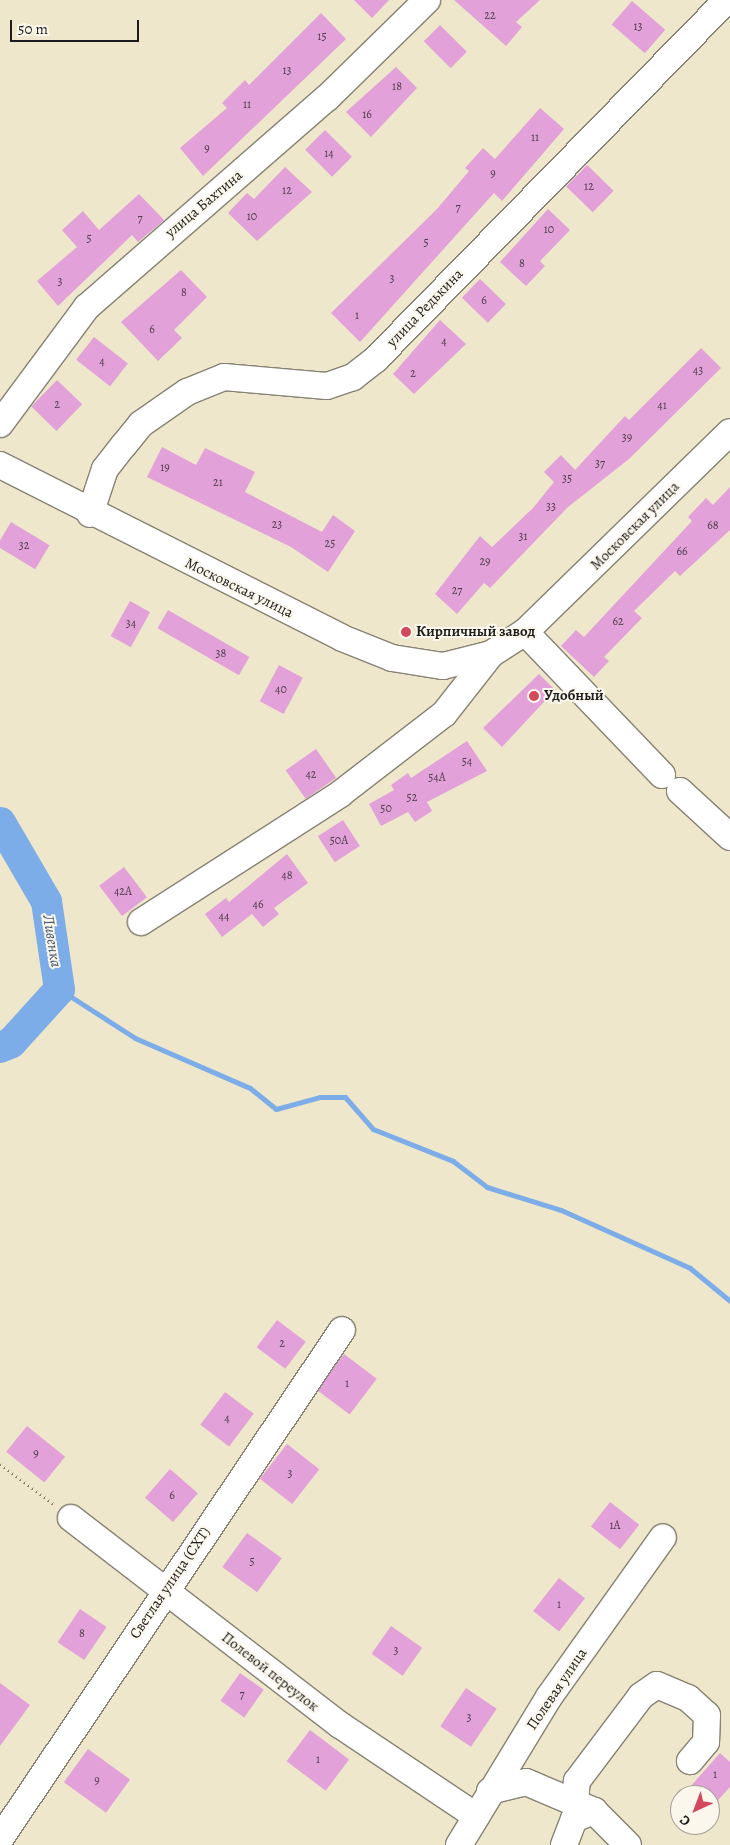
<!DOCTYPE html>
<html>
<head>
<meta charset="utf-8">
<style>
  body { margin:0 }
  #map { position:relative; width:730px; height:1845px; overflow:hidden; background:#efe7cb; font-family:Alegreya,serif }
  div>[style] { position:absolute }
  .stream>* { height:5px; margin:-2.5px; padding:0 2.5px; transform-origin:2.5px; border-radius:2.5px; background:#7dade8 }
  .river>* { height:31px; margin:-15.5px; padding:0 15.5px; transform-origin:15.5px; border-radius:15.5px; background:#7dade8 }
  .building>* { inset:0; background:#e2a1d8; transform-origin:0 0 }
  .path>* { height:3px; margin-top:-1.5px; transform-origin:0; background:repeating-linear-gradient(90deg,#868274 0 1px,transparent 0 5px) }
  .roads { filter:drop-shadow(1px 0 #868274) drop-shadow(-1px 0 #868274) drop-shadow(0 1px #868274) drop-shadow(0 -1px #868274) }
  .minor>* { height:26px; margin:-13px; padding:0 13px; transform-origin:13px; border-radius:13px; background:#fff }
  .dots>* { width:14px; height:14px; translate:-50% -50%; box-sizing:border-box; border:2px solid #fbf7ec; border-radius:50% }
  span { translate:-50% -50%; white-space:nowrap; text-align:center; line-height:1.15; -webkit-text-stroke:4px #fbf7ec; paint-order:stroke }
  .number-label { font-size:12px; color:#4e3d4b }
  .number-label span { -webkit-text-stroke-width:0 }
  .street-label { font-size:15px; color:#1c1c1c }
  .poi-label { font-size:15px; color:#1c1c1c; font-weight:700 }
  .left { translate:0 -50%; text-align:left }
  .water-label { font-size:16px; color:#43566e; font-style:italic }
  .north { position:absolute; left:670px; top:1785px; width:50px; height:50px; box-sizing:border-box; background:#fbf7ec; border:1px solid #a29f99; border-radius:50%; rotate:223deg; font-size:14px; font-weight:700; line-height:20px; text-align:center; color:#1c1c1c }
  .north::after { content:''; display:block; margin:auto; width:18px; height:22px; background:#d1495b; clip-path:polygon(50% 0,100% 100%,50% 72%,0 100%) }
  .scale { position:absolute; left:10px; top:20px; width:129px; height:22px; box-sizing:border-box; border:2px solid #1c1c1c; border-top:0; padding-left:6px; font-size:15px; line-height:18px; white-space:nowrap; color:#1c1c1c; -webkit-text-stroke:4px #fbf7ec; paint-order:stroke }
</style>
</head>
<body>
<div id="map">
  <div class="stream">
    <div style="left:59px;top:989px;width:90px;rotate:32.8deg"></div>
    <div style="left:135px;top:1038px;width:125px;rotate:23.5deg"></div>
    <div style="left:250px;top:1088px;width:33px;rotate:39deg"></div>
    <div style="left:276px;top:1109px;width:46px;rotate:-15.3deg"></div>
    <div style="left:320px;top:1097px;width:25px"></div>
    <div style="left:345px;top:1097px;width:43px;rotate:48.8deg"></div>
    <div style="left:373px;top:1129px;width:86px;rotate:21.8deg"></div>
    <div style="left:453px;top:1161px;width:43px;rotate:37.4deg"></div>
    <div style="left:487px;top:1187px;width:77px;rotate:17.3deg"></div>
    <div style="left:561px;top:1210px;width:141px;rotate:24.2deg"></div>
    <div style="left:690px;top:1268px;width:52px;rotate:39.5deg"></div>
  </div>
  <div class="river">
    <div style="left:0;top:822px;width:91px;rotate:59.8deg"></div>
    <div style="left:46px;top:901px;width:89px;rotate:81.6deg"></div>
    <div style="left:59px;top:989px;width:72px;rotate:132.2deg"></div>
    <div style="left:11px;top:1042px;width:12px;rotate:156deg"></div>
  </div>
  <div class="building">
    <div style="clip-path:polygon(354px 0,389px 0,372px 18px)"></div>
    <div style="clip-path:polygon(454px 0,540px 0,516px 22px,522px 27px,506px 46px)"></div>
    <div style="left:632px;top:1px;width:44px;height:31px;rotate:41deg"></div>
    <div style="clip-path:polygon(321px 13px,346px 39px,203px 176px,180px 148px,227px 108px,222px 103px,245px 80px,249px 85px)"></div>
    <div style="left:440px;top:25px;width:38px;height:23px;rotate:45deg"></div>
    <div style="clip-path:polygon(396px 67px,417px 88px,371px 137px,346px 112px)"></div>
    <div style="clip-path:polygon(540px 108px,564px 129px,502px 201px,494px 193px,360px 342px,331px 313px,437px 209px,469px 171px,465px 168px,483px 148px,495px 159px)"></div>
    <div style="left:325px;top:130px;width:38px;height:28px;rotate:45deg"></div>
    <div style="left:587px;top:165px;width:37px;height:30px;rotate:44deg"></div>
    <div style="clip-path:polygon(285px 167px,312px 192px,257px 241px,228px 213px,247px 193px,254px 199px)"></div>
    <div style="clip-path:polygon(139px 194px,164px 220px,138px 242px,132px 235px,58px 306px,37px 281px,77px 247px,62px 230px,83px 211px,99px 230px)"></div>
    <div style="clip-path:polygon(548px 209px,570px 230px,540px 261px,545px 266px,526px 286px,500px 262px)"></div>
    <div style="clip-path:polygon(181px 270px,207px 297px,174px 330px,182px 338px,158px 361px,121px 322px)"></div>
    <div style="left:480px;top:279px;width:36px;height:26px;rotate:44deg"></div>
    <div style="clip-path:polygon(440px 320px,466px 344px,414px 394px,393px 374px)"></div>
    <div style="left:94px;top:337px;width:43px;height:29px;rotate:38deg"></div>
    <div style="clip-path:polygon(701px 348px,721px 368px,629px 459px,568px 507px,490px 588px,484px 583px,457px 614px,435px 594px,480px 536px,492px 547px,533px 508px,554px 482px,544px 472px,561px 455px,575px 470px,625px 416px,629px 420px)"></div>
    <div style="left:57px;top:380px;width:35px;height:37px;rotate:44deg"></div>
    <div style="clip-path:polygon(162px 447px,196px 465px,205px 448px,255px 472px,245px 492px,322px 532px,333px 515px,355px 531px,328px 572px,291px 547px,147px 477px)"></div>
    <div style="clip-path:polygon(730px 487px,730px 530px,680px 576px,675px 571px,634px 611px,642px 618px,604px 657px,609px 661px,594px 677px,561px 646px,576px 630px,584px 637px,692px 521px,688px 517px,706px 498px,713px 505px)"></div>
    <div style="left:11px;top:522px;width:45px;height:28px;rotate:31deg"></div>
    <div style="left:130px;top:601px;width:23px;height:40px;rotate:29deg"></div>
    <div style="left:168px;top:610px;width:94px;height:21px;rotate:30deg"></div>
    <div style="left:279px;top:665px;width:27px;height:41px;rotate:28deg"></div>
    <div style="clip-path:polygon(539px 674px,555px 690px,502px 747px,483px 728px)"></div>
    <div style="clip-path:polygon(467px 741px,487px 771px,427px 802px,432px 811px,415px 822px,408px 812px,381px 826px,369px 804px,394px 790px,391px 785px,408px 773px,411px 778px)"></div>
    <div style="left:316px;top:749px;width:35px;height:37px;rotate:55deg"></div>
    <div style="left:343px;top:820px;width:31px;height:30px;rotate:57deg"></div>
    <div style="clip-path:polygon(287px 854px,308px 883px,274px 908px,279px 914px,263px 927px,252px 914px,222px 937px,205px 914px,226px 898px,229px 902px)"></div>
    <div style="left:124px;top:867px;width:38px;height:31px;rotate:53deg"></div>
    <div style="left:277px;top:1320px;width:36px;height:34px;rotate:37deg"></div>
    <div style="left:344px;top:1354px;width:41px;height:45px;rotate:37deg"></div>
    <div style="left:225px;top:1392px;width:36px;height:41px;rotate:37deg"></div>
    <div style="left:27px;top:1426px;width:49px;height:33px;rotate:39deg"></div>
    <div style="left:287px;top:1444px;width:41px;height:44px;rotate:38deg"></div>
    <div style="left:170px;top:1469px;width:37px;height:38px;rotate:41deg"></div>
    <div style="left:610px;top:1502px;width:37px;height:31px;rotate:38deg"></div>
    <div style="left:247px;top:1533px;width:43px;height:42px;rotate:36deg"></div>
    <div style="left:559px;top:1578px;width:33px;height:42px;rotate:38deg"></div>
    <div style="left:80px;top:1609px;width:32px;height:40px;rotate:34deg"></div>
    <div style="left:391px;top:1626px;width:38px;height:34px;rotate:35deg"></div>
    <div style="left:240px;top:1673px;width:29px;height:34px;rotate:35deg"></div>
    <div style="clip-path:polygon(0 1683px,30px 1705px,0 1746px)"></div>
    <div style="left:466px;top:1688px;width:37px;height:46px;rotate:34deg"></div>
    <div style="left:310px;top:1730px;width:49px;height:39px;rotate:37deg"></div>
    <div style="left:88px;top:1749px;width:52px;height:41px;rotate:36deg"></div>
    <div style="clip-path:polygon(720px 1753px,730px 1762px,730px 1787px,710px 1809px,710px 1795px,683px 1795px)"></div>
  </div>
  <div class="path">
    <div style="left:0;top:1464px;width:69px;rotate:36.7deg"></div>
  </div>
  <div class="roads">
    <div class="minor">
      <div style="left:0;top:424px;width:146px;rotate:-53.4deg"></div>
      <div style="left:87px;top:307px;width:318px;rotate:-41.1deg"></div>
      <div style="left:327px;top:98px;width:140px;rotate:-44.4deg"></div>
      <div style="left:0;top:465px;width:383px;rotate:26.8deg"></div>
      <div style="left:342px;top:638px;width:54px;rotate:21.8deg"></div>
      <div style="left:392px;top:658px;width:52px;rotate:8.9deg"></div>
      <div style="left:443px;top:666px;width:49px;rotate:-14deg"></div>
      <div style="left:491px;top:654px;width:40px;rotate:-32.9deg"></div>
      <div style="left:525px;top:632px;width:286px;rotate:-44.3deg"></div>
      <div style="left:90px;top:514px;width:47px;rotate:-71.6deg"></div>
      <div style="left:105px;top:469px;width:31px;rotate:-52deg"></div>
      <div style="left:124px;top:445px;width:27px;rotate:-51deg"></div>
      <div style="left:141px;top:424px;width:56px;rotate:-34.8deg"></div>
      <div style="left:187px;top:392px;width:40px;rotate:-22deg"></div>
      <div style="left:224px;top:377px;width:103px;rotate:5deg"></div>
      <div style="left:327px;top:386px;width:28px;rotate:-19deg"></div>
      <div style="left:353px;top:377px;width:29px;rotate:-38deg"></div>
      <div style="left:376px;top:359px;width:502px;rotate:-45.65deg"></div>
      <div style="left:525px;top:632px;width:198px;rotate:46.2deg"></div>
      <div style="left:680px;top:791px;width:68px;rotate:42.6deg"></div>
      <div style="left:141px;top:922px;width:237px;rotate:-32.7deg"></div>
      <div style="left:340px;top:794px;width:131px;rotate:-37.6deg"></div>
      <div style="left:444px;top:714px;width:76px;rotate:-51.9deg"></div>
      <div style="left:71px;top:1518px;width:339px;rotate:37.6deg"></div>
      <div style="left:340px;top:1725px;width:164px;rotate:33.8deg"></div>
      <div style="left:490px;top:1791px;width:37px;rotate:-14deg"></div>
      <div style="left:526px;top:1782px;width:74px;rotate:23.1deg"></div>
      <div style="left:594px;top:1811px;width:48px;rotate:45deg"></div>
      <div style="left:575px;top:1802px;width:21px;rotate:-85deg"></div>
      <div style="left:577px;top:1781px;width:106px;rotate:-53deg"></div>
      <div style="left:641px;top:1696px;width:19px;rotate:-35deg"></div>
      <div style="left:657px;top:1685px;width:34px;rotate:23deg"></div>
      <div style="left:688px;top:1698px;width:25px;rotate:42deg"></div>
      <div style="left:707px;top:1715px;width:27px;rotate:92deg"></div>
      <div style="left:706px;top:1742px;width:25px;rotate:130deg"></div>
      <div style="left:0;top:1839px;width:613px;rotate:-56.1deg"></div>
      <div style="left:459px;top:1845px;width:173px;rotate:-58.7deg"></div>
      <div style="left:549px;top:1697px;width:196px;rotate:-54.5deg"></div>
      <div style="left:564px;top:1845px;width:28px;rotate:-69deg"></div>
      <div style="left:574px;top:1819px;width:22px;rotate:-22deg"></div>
    </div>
  </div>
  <div class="dots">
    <div style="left:406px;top:632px;background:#d1495b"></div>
    <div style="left:534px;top:696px;background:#d1495b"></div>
  </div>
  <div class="number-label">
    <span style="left:490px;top:16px">22</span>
    <span style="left:638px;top:27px">13</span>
    <span style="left:322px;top:37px">15</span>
    <span style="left:287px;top:71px">13</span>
    <span style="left:397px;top:87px">18</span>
    <span style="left:247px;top:105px">11</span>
    <span style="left:367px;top:115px">16</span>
    <span style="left:535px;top:138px">11</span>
    <span style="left:207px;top:149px">9</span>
    <span style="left:329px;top:154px">14</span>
    <span style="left:493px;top:174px">9</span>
    <span style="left:589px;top:187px">12</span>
    <span style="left:287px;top:191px">12</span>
    <span style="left:458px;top:208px">7</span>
    <span style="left:252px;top:217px">10</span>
    <span style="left:140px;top:219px">7</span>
    <span style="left:549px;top:230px">10</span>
    <span style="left:89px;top:239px">5</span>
    <span style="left:426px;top:243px">5</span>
    <span style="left:522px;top:264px">8</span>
    <span style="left:392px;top:279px">3</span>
    <span style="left:60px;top:282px">3</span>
    <span style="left:184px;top:293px">8</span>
    <span style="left:484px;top:301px">6</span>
    <span style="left:357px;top:316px">1</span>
    <span style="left:152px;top:330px">6</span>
    <span style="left:444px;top:342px">4</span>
    <span style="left:102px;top:362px">4</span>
    <span style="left:698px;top:371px">43</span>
    <span style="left:413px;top:374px">2</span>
    <span style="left:57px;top:405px">2</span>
    <span style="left:662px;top:406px">41</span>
    <span style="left:627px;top:438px">39</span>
    <span style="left:600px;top:464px">37</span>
    <span style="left:165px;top:468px">19</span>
    <span style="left:567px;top:479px">35</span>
    <span style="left:218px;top:483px">21</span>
    <span style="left:551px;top:507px">33</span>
    <span style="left:277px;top:525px">23</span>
    <span style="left:713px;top:526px">68</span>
    <span style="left:523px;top:537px">31</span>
    <span style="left:330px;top:544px">25</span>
    <span style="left:24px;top:546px">32</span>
    <span style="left:682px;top:552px">66</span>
    <span style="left:485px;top:562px">29</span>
    <span style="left:457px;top:591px">27</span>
    <span style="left:618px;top:622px">62</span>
    <span style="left:131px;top:624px">34</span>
    <span style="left:221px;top:654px">38</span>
    <span style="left:281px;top:690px">40</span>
    <span style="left:467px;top:762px">54</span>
    <span style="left:311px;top:775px">42</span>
    <span style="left:437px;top:778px">54А</span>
    <span style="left:412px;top:798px">52</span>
    <span style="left:386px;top:809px">50</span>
    <span style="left:339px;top:841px">50А</span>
    <span style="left:287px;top:876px">48</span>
    <span style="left:123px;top:892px">42А</span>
    <span style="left:258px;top:905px">46</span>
    <span style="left:224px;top:917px">44</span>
    <span style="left:282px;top:1344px">2</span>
    <span style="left:347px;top:1384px">1</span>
    <span style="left:227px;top:1419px">4</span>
    <span style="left:36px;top:1454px">9</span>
    <span style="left:290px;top:1474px">3</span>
    <span style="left:172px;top:1496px">6</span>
    <span style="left:615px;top:1526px">1А</span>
    <span style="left:252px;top:1562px">5</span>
    <span style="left:559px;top:1605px">1</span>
    <span style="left:82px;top:1634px">8</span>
    <span style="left:396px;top:1651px">3</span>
    <span style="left:242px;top:1695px">7</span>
    <span style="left:469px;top:1718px">3</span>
    <span style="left:318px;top:1760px">1</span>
    <span style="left:715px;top:1775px">1</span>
    <span style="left:97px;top:1781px">9</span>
  </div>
  <div class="street-label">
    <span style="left:204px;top:204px;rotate:-40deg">улица Бахтина</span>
    <span style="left:425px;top:308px;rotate:-46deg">улица Редькина</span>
    <span style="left:635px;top:526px;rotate:-45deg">Московская улица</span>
    <span style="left:239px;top:588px;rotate:26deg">Московская улица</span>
    <span style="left:170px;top:1583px;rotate:-56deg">Светлая улица (СХТ)</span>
    <span style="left:270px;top:1672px;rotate:38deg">Полевой переулок</span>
    <span style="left:557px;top:1689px;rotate:-56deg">Полевая улица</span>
  </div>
  <div class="poi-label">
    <span class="left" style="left:416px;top:632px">Кирпичный завод</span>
    <span class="left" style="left:544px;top:696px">Удобный</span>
  </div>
  <div class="water-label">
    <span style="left:52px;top:941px;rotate:81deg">Ливенка</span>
  </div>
  <div class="north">С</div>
  <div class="scale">50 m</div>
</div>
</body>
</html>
